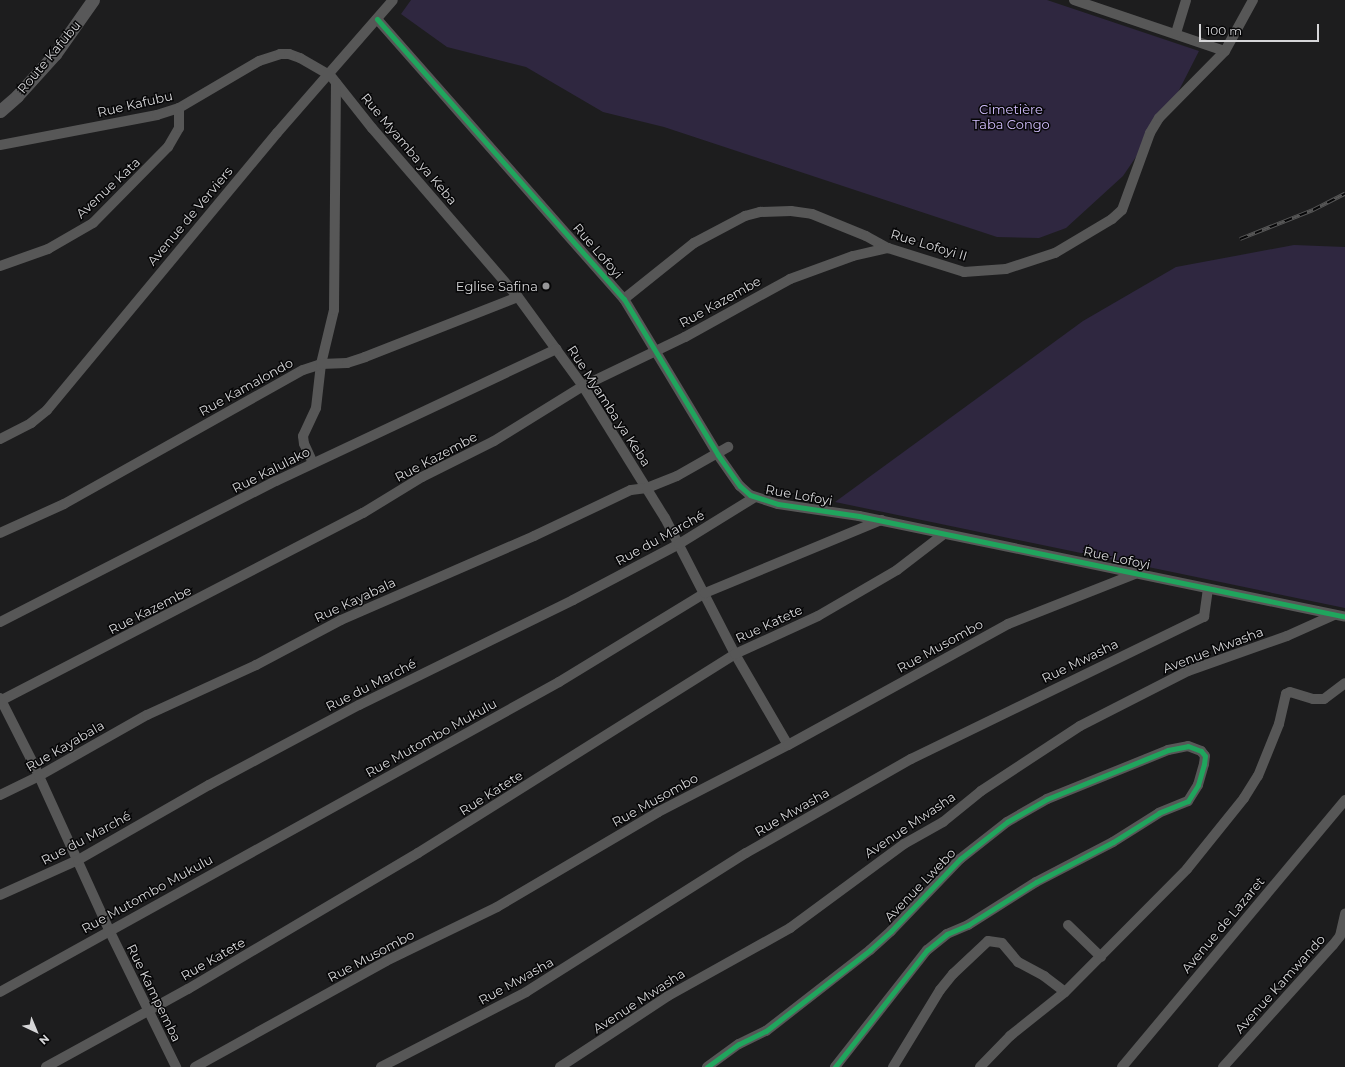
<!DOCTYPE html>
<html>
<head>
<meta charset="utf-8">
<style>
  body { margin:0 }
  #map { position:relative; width:1345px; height:1067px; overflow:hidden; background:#1d1d1e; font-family:Montserrat,sans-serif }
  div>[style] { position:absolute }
  .green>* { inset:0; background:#2f2740 }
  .minor>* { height:10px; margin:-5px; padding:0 5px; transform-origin:5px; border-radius:5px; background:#575757 }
  .major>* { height:13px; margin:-6.5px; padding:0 6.5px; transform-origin:6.5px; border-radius:6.5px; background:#585859 }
  .rail>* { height:4px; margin-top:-2px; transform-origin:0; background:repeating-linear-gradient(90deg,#070708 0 8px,#575757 0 16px); box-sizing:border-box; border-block:1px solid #575757 }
  .cycleway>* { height:5px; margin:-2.5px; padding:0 2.5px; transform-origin:2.5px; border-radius:2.5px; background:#20a55d }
  .dots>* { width:11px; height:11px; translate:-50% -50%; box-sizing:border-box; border:2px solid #070708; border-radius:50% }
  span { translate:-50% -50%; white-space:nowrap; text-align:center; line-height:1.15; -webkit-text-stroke:3px #070708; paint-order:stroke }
  .street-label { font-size:13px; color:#d6d6d8 }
  .park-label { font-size:13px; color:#d2befe }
  .poi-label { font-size:13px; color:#d6d6d8 }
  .right { translate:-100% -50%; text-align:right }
  .north { position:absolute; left:16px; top:1011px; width:40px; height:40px; -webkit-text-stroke:3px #070708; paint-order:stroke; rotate:136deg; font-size:11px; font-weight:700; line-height:16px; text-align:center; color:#d6d6d8 }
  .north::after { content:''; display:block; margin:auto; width:14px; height:18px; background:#d6d6d8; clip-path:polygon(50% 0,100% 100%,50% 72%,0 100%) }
  .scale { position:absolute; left:1199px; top:24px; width:120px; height:18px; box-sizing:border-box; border:2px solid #d6d6d8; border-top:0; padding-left:5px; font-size:12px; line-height:14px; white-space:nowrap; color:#d6d6d8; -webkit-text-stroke:3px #070708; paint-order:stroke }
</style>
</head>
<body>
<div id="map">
  <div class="green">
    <div style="clip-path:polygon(411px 0,1047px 0,1199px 51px,1172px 104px,1123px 176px,1066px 228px,1039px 238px,997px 237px,664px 127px,603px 112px,526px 67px,447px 47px,401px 14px)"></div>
    <div style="clip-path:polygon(1294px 245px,1345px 247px,1345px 608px,835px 502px,1083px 321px,1176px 267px)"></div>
  </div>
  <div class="minor">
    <div style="left:1074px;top:0;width:159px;rotate:18.7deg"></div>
    <div style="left:377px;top:19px;width:373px;rotate:48.6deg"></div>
    <div style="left:624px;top:299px;width:182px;rotate:58.9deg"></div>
    <div style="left:718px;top:455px;width:38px;rotate:55deg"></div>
    <div style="left:740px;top:486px;width:13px;rotate:42deg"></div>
    <div style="left:750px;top:495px;width:29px;rotate:18deg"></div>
    <div style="left:778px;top:504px;width:82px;rotate:8.4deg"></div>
    <div style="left:859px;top:516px;width:496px;rotate:11.7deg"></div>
    <div style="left:1176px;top:33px;width:34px;rotate:-73deg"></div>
    <div style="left:0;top:145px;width:160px;rotate:-10.8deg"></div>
    <div style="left:157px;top:115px;width:23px;rotate:-18deg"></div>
    <div style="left:179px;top:108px;width:93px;rotate:-30.4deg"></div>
    <div style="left:259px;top:61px;width:22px;rotate:-18deg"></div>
    <div style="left:280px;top:54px;width:9px"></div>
    <div style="left:289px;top:54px;width:12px;rotate:20deg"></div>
    <div style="left:300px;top:58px;width:34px;rotate:30deg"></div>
    <div style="left:330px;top:75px;width:68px;rotate:51.6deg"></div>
    <div style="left:372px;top:128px;width:223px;rotate:49.2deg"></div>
    <div style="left:518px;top:297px;width:110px;rotate:53.9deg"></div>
    <div style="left:583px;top:386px;width:155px;rotate:58.2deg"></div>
    <div style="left:665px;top:518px;width:153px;rotate:62.8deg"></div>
    <div style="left:735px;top:654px;width:105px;rotate:59.8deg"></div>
    <div style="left:0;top:266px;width:51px;rotate:-19.5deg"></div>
    <div style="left:48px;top:249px;width:52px;rotate:-30deg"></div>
    <div style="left:93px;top:223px;width:107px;rotate:-45.4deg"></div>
    <div style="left:168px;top:147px;width:22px;rotate:-60deg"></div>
    <div style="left:179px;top:128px;width:20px;rotate:-90deg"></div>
    <div style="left:624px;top:299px;width:90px;rotate:-38.7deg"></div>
    <div style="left:694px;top:243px;width:58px;rotate:-27.9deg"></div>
    <div style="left:745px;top:216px;width:16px;rotate:-15deg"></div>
    <div style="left:760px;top:212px;width:31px;rotate:-2deg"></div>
    <div style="left:791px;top:211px;width:21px;rotate:8deg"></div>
    <div style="left:812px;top:214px;width:58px;rotate:22.2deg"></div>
    <div style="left:866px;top:236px;width:25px;rotate:29deg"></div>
    <div style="left:888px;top:248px;width:80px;rotate:17.5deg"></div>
    <div style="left:964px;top:272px;width:42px;rotate:-4.1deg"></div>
    <div style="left:1006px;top:269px;width:52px;rotate:-18.1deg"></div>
    <div style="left:1055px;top:253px;width:66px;rotate:-30.8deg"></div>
    <div style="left:1112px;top:219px;width:13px;rotate:-42deg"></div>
    <div style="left:1122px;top:210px;width:82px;rotate:-70deg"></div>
    <div style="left:1150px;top:133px;width:17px;rotate:-59deg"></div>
    <div style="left:1159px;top:118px;width:94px;rotate:-45.4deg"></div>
    <div style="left:1225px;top:51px;width:58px;rotate:-61.2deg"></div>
    <div style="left:0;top:439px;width:35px;rotate:-27deg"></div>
    <div style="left:31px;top:423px;width:21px;rotate:-39deg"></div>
    <div style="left:47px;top:410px;width:360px;rotate:-50.3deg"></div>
    <div style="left:277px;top:133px;width:176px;rotate:-48.9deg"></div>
    <div style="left:313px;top:463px;width:21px;rotate:-115deg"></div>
    <div style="left:304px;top:444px;width:8px;rotate:-97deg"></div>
    <div style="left:303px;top:436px;width:31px;rotate:-65deg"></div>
    <div style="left:316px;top:408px;width:44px;rotate:-83.5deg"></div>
    <div style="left:321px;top:364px;width:56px;rotate:-76.5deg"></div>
    <div style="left:334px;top:310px;width:227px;rotate:-89.5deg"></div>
    <div style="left:0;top:533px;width:70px;rotate:-24.4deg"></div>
    <div style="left:64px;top:504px;width:274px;rotate:-29.3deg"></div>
    <div style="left:303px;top:370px;width:19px;rotate:-18deg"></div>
    <div style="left:321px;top:364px;width:26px;rotate:-2deg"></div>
    <div style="left:347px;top:363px;width:19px;rotate:-18deg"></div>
    <div style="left:365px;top:357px;width:164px;rotate:-21.4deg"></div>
    <div style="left:0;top:622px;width:310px;rotate:-27.1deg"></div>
    <div style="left:276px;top:481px;width:310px;rotate:-25.2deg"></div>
    <div style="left:0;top:698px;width:73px;rotate:63.1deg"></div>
    <div style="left:33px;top:763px;width:183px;rotate:65.5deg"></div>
    <div style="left:109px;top:930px;width:153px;rotate:63.9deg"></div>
    <div style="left:0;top:701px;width:409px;rotate:-27.4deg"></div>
    <div style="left:363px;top:513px;width:69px;rotate:-31.4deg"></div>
    <div style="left:422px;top:477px;width:80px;rotate:-26.6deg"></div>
    <div style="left:494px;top:441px;width:105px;rotate:-31.7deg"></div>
    <div style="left:583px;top:386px;width:113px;rotate:-25.7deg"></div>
    <div style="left:685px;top:337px;width:120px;rotate:-28.9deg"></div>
    <div style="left:790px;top:279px;width:67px;rotate:-20.1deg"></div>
    <div style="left:853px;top:256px;width:36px;rotate:-13deg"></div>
    <div style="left:0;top:795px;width:43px;rotate:-26deg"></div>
    <div style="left:39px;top:776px;width:124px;rotate:-29.5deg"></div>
    <div style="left:147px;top:715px;width:120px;rotate:-24.6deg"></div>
    <div style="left:256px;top:665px;width:96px;rotate:-27.9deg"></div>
    <div style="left:341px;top:620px;width:210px;rotate:-23.5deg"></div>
    <div style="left:534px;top:536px;width:107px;rotate:-25.4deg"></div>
    <div style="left:631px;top:490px;width:16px;rotate:-7deg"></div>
    <div style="left:647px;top:488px;width:32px;rotate:-22deg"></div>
    <div style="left:677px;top:476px;width:59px;rotate:-29.6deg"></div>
    <div style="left:0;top:895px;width:85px;rotate:-24.2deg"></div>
    <div style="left:78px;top:860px;width:151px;rotate:-29.8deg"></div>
    <div style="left:209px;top:785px;width:170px;rotate:-28.1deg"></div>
    <div style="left:359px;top:705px;width:238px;rotate:-26.1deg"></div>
    <div style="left:573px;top:600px;width:120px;rotate:-27.8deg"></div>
    <div style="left:679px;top:544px;width:89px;rotate:-31.7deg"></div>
    <div style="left:1068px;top:925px;width:46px;rotate:44.1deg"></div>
    <div style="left:0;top:992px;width:639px;rotate:-29.01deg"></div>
    <div style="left:559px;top:682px;width:171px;rotate:-31.4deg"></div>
    <div style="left:705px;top:593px;width:191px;rotate:-22.5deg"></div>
    <div style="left:46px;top:1067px;width:162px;rotate:-28.8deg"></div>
    <div style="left:188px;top:989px;width:267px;rotate:-30.6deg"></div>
    <div style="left:418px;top:853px;width:374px;rotate:-32.1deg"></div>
    <div style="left:735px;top:654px;width:91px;rotate:-24.6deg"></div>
    <div style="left:818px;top:616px;width:91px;rotate:-30.2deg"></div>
    <div style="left:897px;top:570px;width:59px;rotate:-37.5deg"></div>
    <div style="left:195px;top:1067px;width:218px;rotate:-29deg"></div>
    <div style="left:386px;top:961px;width:123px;rotate:-25.9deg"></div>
    <div style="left:497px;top:907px;width:187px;rotate:-30.5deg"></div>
    <div style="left:658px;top:812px;width:146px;rotate:-27.3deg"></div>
    <div style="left:788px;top:745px;width:251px;rotate:-28.8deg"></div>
    <div style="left:1008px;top:624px;width:136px;rotate:-21.5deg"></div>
    <div style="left:381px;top:1067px;width:163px;rotate:-27.3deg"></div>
    <div style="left:526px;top:992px;width:260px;rotate:-32.3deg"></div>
    <div style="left:746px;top:853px;width:190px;rotate:-29.7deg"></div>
    <div style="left:911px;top:759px;width:326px;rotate:-25.9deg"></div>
    <div style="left:1204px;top:617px;width:28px;rotate:-82deg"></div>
    <div style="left:560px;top:1067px;width:129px;rotate:-33.3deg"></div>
    <div style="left:668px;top:996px;width:140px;rotate:-29.1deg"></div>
    <div style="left:790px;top:928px;width:142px;rotate:-36.4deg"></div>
    <div style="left:904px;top:844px;width:45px;rotate:-29.4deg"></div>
    <div style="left:943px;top:822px;width:49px;rotate:-39.2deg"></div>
    <div style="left:981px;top:791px;width:118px;rotate:-33.3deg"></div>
    <div style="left:1080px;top:726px;width:121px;rotate:-27deg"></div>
    <div style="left:1188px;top:671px;width:105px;rotate:-19.5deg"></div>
    <div style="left:1287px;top:636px;width:51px;rotate:-24.1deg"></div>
    <div style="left:707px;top:1067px;width:39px;rotate:-36deg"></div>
    <div style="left:739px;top:1044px;width:30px;rotate:-26deg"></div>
    <div style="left:766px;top:1031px;width:132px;rotate:-37.9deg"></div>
    <div style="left:870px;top:950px;width:28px;rotate:-42deg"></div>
    <div style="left:891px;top:931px;width:100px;rotate:-46.2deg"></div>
    <div style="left:960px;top:859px;width:60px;rotate:-38.2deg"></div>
    <div style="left:1007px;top:822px;width:46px;rotate:-29.9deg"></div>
    <div style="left:1047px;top:799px;width:131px;rotate:-22deg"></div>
    <div style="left:1168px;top:750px;width:20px;rotate:-11deg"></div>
    <div style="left:1188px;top:746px;width:14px;rotate:21deg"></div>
    <div style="left:1201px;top:751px;width:6px;rotate:51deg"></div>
    <div style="left:1205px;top:756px;width:8px;rotate:97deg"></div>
    <div style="left:1204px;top:764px;width:22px;rotate:106deg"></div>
    <div style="left:1198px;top:785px;width:19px;rotate:122deg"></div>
    <div style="left:1188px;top:801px;width:31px;rotate:158deg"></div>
    <div style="left:1159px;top:813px;width:54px;rotate:147.8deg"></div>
    <div style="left:1113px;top:842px;width:87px;rotate:152.5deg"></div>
    <div style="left:1036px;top:882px;width:80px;rotate:147.7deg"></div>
    <div style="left:968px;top:925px;width:23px;rotate:157deg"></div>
    <div style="left:947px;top:934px;width:26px;rotate:141deg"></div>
    <div style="left:927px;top:950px;width:149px;rotate:128.2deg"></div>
    <div style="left:893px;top:1067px;width:90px;rotate:-58.6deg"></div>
    <div style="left:940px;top:990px;width:21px;rotate:-51deg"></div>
    <div style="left:953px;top:974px;width:48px;rotate:-43.3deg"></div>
    <div style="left:988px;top:941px;width:14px;rotate:8deg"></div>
    <div style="left:1002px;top:943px;width:25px;rotate:50deg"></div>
    <div style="left:1018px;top:962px;width:30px;rotate:28deg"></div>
    <div style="left:1044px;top:976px;width:26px;rotate:37deg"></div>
    <div style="left:980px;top:1067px;width:43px;rotate:-45.9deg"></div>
    <div style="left:1010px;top:1036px;width:70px;rotate:-38.7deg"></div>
    <div style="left:1065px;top:992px;width:173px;rotate:-45.2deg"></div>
    <div style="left:1187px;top:869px;width:91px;rotate:-51.2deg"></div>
    <div style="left:1244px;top:798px;width:26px;rotate:-58deg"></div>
    <div style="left:1258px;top:776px;width:56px;rotate:-68deg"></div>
    <div style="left:1279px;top:724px;width:31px;rotate:-77deg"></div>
    <div style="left:1286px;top:694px;width:4px;rotate:-27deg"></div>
    <div style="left:1290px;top:692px;width:24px;rotate:17deg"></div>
    <div style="left:1313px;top:699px;width:11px"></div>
    <div style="left:1324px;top:699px;width:26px;rotate:-37deg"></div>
    <div style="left:1122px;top:1067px;width:348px;rotate:-50.1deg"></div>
    <div style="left:1223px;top:1067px;width:164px;rotate:-48deg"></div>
    <div style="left:1333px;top:945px;width:11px;rotate:-52deg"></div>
    <div style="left:1340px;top:936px;width:23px;rotate:-77deg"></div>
  </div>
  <div class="major">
    <div style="left:0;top:111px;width:23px;rotate:-41deg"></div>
    <div style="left:17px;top:96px;width:57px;rotate:-47.9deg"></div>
    <div style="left:55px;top:54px;width:66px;rotate:-54.9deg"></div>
  </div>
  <div class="rail">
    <div style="left:1240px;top:239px;width:79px;rotate:-21.7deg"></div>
    <div style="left:1313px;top:210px;width:36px;rotate:-27deg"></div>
  </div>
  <div class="cycleway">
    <div style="left:377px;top:19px;width:373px;rotate:48.6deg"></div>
    <div style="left:624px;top:299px;width:182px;rotate:58.9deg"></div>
    <div style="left:718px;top:455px;width:38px;rotate:55deg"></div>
    <div style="left:740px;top:486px;width:13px;rotate:42deg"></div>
    <div style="left:750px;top:495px;width:29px;rotate:18deg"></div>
    <div style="left:778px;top:504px;width:82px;rotate:8.4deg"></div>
    <div style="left:859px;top:516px;width:496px;rotate:11.7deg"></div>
    <div style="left:707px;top:1067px;width:39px;rotate:-36deg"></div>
    <div style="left:739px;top:1044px;width:30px;rotate:-26deg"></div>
    <div style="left:766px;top:1031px;width:132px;rotate:-37.9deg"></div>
    <div style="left:870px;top:950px;width:28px;rotate:-42deg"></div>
    <div style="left:891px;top:931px;width:100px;rotate:-46.2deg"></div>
    <div style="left:960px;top:859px;width:60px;rotate:-38.2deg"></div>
    <div style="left:1007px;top:822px;width:46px;rotate:-29.9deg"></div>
    <div style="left:1047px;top:799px;width:131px;rotate:-22deg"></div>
    <div style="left:1168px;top:750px;width:20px;rotate:-11deg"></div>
    <div style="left:1188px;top:746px;width:14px;rotate:21deg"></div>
    <div style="left:1201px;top:751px;width:6px;rotate:51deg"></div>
    <div style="left:1205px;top:756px;width:8px;rotate:97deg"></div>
    <div style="left:1204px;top:764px;width:22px;rotate:106deg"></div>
    <div style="left:1198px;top:785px;width:19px;rotate:122deg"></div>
    <div style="left:1188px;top:801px;width:31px;rotate:158deg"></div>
    <div style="left:1159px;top:813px;width:54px;rotate:147.8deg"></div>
    <div style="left:1113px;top:842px;width:87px;rotate:152.5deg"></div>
    <div style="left:1036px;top:882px;width:80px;rotate:147.7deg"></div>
    <div style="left:968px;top:925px;width:23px;rotate:157deg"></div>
    <div style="left:947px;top:934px;width:26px;rotate:141deg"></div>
    <div style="left:927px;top:950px;width:149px;rotate:128.2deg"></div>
  </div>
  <div class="dots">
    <div style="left:546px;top:286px;background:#959597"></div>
  </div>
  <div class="street-label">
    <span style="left:49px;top:57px;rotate:-50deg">Route Kafubu</span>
    <span style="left:135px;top:104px;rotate:-13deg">Rue Kafubu</span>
    <span style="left:409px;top:149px;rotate:50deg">Rue Myamba ya Keba</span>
    <span style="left:108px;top:188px;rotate:-43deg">Avenue Kata</span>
    <span style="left:190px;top:216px;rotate:-50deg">Avenue de Verviers</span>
    <span style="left:929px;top:245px;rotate:17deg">Rue Lofoyi II</span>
    <span style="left:598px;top:251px;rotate:49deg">Rue Lofoyi</span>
    <span style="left:720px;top:302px;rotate:-29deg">Rue Kazembe</span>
    <span style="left:246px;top:387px;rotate:-29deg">Rue Kamalondo</span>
    <span style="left:609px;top:406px;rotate:57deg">Rue Myamba ya Keba</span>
    <span style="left:436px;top:457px;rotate:-28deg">Rue Kazembe</span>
    <span style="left:271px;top:470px;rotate:-27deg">Rue Kalulako</span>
    <span style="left:799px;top:495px;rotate:10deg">Rue Lofoyi</span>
    <span style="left:660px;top:538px;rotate:-29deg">Rue du Marché</span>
    <span style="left:1117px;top:558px;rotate:12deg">Rue Lofoyi</span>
    <span style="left:355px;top:600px;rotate:-25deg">Rue Kayabala</span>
    <span style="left:150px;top:610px;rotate:-27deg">Rue Kazembe</span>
    <span style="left:769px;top:624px;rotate:-25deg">Rue Katete</span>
    <span style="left:940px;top:646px;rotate:-29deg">Rue Musombo</span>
    <span style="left:1213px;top:650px;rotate:-21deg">Avenue Mwasha</span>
    <span style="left:1080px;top:661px;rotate:-26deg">Rue Mwasha</span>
    <span style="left:371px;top:685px;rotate:-27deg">Rue du Marché</span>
    <span style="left:431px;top:738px;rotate:-29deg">Rue Mutombo Mukulu</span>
    <span style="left:65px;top:746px;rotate:-30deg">Rue Kayabala</span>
    <span style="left:491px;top:793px;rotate:-32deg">Rue Katete</span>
    <span style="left:655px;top:800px;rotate:-29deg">Rue Musombo</span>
    <span style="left:792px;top:812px;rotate:-30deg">Rue Mwasha</span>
    <span style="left:910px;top:825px;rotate:-34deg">Avenue Mwasha</span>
    <span style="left:86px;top:838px;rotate:-28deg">Rue du Marché</span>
    <span style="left:920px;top:885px;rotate:-46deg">Avenue Lwebo</span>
    <span style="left:147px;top:894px;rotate:-29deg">Rue Mutombo Mukulu</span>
    <span style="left:1223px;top:925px;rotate:-50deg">Avenue de Lazaret</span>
    <span style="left:371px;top:956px;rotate:-28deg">Rue Musombo</span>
    <span style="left:213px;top:959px;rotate:-30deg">Rue Katete</span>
    <span style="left:516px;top:981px;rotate:-29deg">Rue Mwasha</span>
    <span style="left:1280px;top:984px;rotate:-48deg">Avenue Kamwando</span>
    <span style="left:154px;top:993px;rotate:64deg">Rue Kampemba</span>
    <span style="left:639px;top:1001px;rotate:-33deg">Avenue Mwasha</span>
  </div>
  <div class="park-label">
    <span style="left:1011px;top:117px">Cimetière<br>Taba Congo</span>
  </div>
  <div class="poi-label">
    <span class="right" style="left:538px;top:286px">Eglise Safina</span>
  </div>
  <div class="north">N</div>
  <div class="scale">100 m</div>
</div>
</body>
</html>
